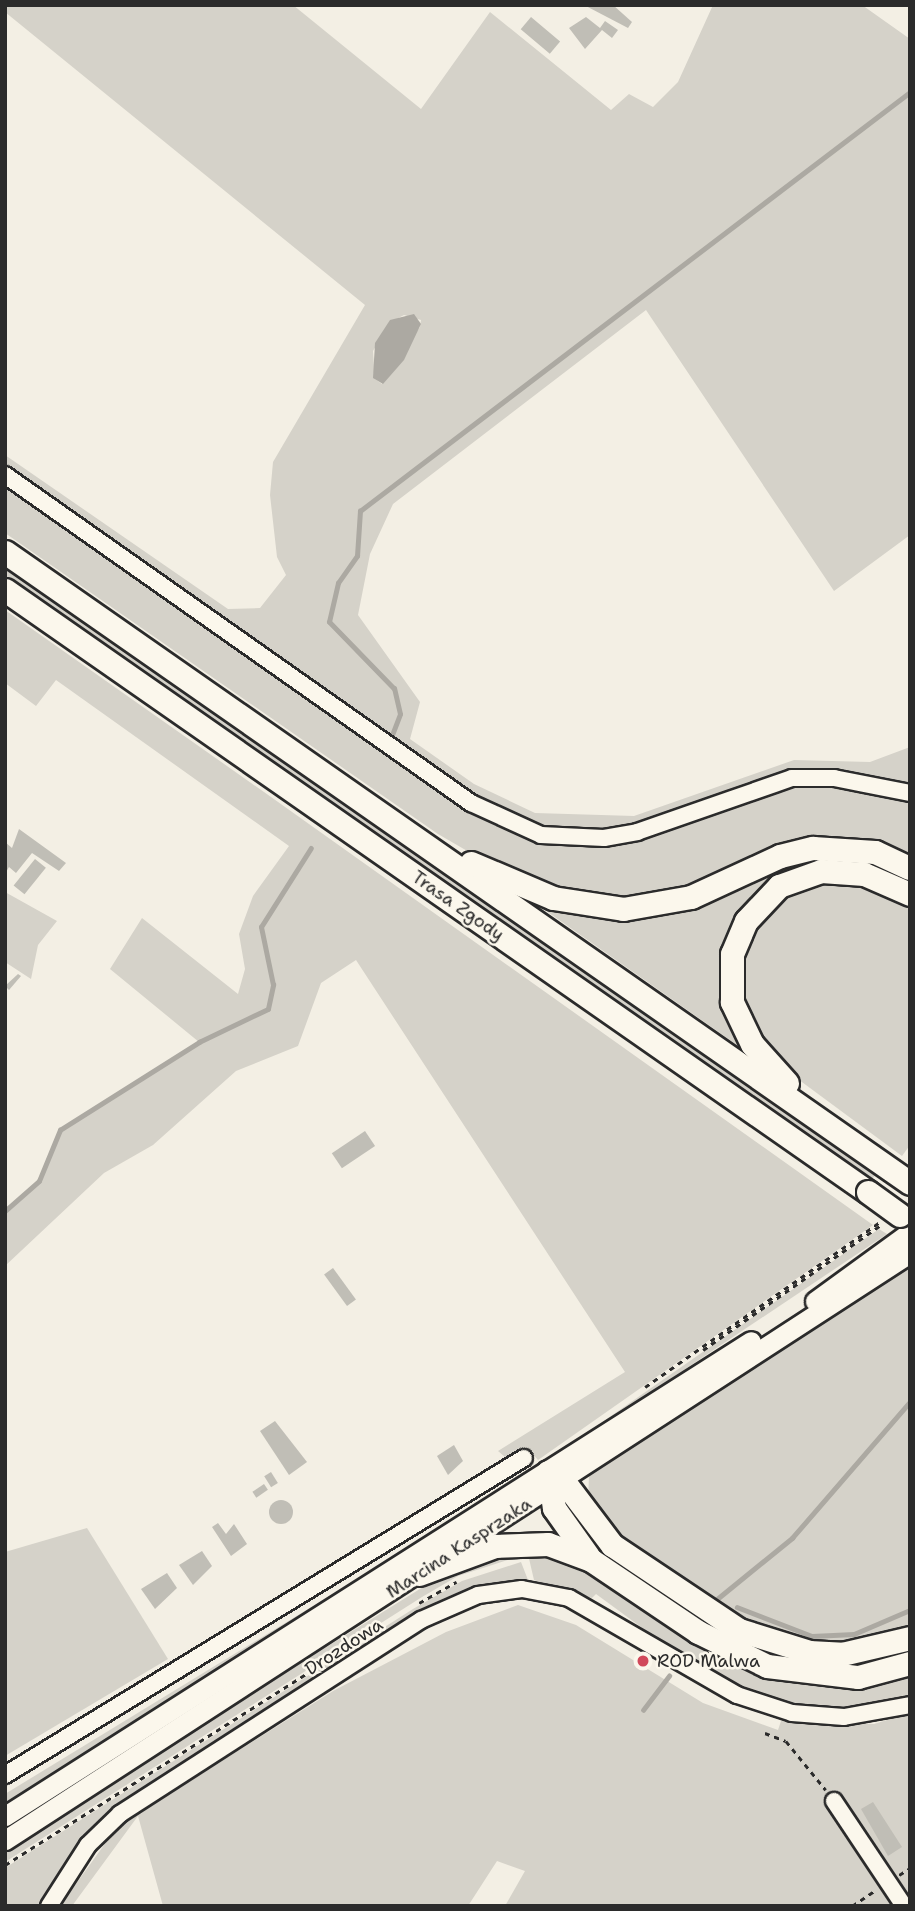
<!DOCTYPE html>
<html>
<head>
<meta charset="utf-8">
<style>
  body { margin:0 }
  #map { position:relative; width:915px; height:1911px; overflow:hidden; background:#f3efe4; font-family:"Shantell Sans",sans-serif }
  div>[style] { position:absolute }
  .green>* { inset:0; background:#d5d2c9 }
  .water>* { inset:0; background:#aca9a2 }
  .stream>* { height:4.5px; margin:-2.25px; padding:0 2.25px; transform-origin:2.25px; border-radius:2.25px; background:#aca9a2 }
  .building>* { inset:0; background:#c0beb6; transform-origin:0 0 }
  .round { border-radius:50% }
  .path>* { height:2.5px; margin-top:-1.25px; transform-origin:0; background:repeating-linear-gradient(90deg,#2b2b2b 0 5px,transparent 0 10px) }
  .roads { filter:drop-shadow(2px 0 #2b2b2b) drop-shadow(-2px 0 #2b2b2b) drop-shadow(0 2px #2b2b2b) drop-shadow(0 -2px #2b2b2b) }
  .minor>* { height:16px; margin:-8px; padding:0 8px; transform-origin:8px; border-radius:8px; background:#fbf7ec }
  .major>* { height:19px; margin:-9.5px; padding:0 9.5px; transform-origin:9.5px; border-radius:9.5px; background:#fbf7ec }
  .highway>* { height:23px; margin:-11.5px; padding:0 11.5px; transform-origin:11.5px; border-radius:11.5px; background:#fbf7ec }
  .bridges { filter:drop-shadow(2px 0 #2b2b2b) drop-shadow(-2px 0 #2b2b2b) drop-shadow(0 2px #2b2b2b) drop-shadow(0 -2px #2b2b2b) }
  .highway-bridge>* { height:23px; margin:-11.5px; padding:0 11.5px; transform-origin:11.5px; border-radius:11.5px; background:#fbf7ec }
  .dots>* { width:19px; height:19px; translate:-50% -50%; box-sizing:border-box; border:4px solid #fbf7ec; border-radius:50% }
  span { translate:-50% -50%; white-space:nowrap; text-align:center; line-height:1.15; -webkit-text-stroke:5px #fbf7ec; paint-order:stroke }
  .street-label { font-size:18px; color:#2b2b2b }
  .poi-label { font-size:18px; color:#2b2b2b }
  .left { translate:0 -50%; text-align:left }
  .frame { position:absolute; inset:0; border:7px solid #2b2b2b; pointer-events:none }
</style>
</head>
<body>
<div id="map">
  <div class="green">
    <div style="clip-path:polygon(evenodd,5px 5px,293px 5px,421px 109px,490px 12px,611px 110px,629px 94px,653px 107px,678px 82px,713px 5px,862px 5px,910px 39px,910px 535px,834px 591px,646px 310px,393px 504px,370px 554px,358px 615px,420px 702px,410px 739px,474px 784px,535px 813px,634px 816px,794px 760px,870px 762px,910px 747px,910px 859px,844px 839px,676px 890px,611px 899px,556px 891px,500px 870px,438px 834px,5px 533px,5px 455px,228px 609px,260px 608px,286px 575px,277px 557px,270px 495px,273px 462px,365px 305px,5px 12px,5px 5px,404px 315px,421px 320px,420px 327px,382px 384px,375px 379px,373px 351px,389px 323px,404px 315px)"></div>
    <div style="clip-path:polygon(5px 561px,878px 1172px,872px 1179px,843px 1163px,5px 580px)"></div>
    <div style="clip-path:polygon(5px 610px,264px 792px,873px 1225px,538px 1460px,530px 1451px,505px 1457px,498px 1451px,625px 1372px,356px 960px,321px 983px,298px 1046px,236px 1071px,153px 1145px,104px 1173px,5px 1266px,5px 1211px,39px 1181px,60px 1130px,199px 1042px,110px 969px,142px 918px,238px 994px,245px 969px,239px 934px,253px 896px,289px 846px,56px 680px,36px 706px,5px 683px)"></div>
    <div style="clip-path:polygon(811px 858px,867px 860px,910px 877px,910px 884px,886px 873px,765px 886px,747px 903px,734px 924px,740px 1047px,542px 908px,611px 920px,695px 906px)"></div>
    <div style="clip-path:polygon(856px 881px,910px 906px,910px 1145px,902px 1156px,787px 1071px,743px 1007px,738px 959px,754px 921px,778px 899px,826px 882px)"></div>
    <div style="clip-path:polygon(5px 892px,57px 921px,38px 945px,31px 979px,5px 962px)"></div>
    <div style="clip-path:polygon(879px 1229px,887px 1234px,515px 1483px)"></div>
    <div style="clip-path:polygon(910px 1263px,910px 1629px,814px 1647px,759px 1630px,633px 1547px,588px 1503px,589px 1475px,607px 1458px)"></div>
    <div style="clip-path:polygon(503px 1490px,5px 1805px,5px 1794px)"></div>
    <div style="clip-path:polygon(579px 1520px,618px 1560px,695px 1613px,838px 1662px,877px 1658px,910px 1644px,910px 1652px,841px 1670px,794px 1665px,742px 1648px,618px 1569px,573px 1525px)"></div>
    <div style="clip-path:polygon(87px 1528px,168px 1659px,5px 1756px,5px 1552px)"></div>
    <div style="clip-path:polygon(399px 1541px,394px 1549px,5px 1787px,5px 1781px)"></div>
    <div style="clip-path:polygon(527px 1550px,565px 1556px,765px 1674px,859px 1685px,910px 1671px,910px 1697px,839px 1710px,762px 1698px,671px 1649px,596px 1594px,592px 1598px,534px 1580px)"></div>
    <div style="clip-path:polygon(514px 1551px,514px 1558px,458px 1576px,422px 1597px,5px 1862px,5px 1852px,83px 1798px,436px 1579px)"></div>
    <div style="clip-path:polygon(521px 1562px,528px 1580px,472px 1586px,436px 1602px,118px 1806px,87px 1834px,38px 1906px,5px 1906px,5px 1868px,413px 1609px,462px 1581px)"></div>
    <div style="clip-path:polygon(518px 1605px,576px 1625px,703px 1703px,778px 1730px,781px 1721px,874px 1724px,910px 1713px,910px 1906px,505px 1906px,525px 1871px,497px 1861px,468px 1906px,163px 1906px,138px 1816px,72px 1906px,60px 1906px,117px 1827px,333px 1691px,446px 1632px)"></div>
  </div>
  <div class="water">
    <div style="clip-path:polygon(414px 314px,421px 324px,404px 360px,383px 384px,373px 378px,375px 343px,390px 320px)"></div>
  </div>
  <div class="stream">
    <div style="left:392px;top:735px;width:22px;rotate:-69deg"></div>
    <div style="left:400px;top:714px;width:26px;rotate:-103deg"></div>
    <div style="left:394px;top:689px;width:93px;rotate:-134.1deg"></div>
    <div style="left:329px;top:622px;width:40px;rotate:-77deg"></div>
    <div style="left:338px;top:583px;width:33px;rotate:-55deg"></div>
    <div style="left:357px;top:556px;width:45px;rotate:-86.2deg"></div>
    <div style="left:360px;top:511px;width:691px;rotate:-37.3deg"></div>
    <div style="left:5px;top:1211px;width:45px;rotate:-41.4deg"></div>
    <div style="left:39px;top:1181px;width:55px;rotate:-67.6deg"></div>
    <div style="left:60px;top:1130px;width:165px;rotate:-32.3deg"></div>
    <div style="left:199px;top:1042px;width:76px;rotate:-25.6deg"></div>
    <div style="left:268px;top:1009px;width:25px;rotate:-78deg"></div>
    <div style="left:273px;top:985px;width:59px;rotate:-101.7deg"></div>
    <div style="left:261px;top:927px;width:93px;rotate:-57.7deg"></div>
    <div style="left:717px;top:1599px;width:97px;rotate:-39.1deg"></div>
    <div style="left:792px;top:1538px;width:180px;rotate:-49.1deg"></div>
    <div style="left:737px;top:1607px;width:80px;rotate:21.1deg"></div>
    <div style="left:812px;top:1636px;width:42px;rotate:-2.7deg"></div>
    <div style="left:854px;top:1634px;width:61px;rotate:-23.2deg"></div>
    <div style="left:643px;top:1710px;width:43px;rotate:-52.6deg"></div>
  </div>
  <div class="building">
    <div style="clip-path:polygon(584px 5px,613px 5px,632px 22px,628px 28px)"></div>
    <div style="left:531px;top:17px;width:38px;height:16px;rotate:40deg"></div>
    <div style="clip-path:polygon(586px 17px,600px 28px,605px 21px,618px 30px,612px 38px,602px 30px,585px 49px,569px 28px)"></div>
    <div style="clip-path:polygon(19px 829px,66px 863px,59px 871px,32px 853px,16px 873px,9px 867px,5px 874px,5px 842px,12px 848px)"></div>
    <div style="left:35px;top:859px;width:14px;height:34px;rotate:39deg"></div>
    <div style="clip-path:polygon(18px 974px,21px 976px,9px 990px,5px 986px)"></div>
    <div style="left:365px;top:1131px;width:18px;height:40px;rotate:56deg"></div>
    <div style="left:333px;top:1268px;width:39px;height:11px;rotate:54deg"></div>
    <div style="clip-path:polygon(275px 1421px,307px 1462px,289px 1475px,260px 1431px)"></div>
    <div style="clip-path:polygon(454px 1445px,463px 1461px,448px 1475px,437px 1456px)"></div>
    <div style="left:271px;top:1472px;width:13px;height:8px;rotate:58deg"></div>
    <div style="left:264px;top:1484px;width:7px;height:14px;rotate:56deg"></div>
    <div class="round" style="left:269px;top:1500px;width:24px;height:24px"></div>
    <div style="clip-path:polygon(218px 1523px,226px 1534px,234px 1524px,247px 1544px,231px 1556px,212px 1527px)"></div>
    <div style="clip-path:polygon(202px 1551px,212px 1566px,193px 1585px,179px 1565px)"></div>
    <div style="clip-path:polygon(167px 1573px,177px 1588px,155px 1609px,141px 1589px)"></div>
    <div style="clip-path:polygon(873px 1802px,902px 1847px,888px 1856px,861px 1809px)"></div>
  </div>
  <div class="path">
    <div style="left:703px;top:1350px;width:218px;rotate:-35.1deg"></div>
    <div style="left:645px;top:1387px;width:287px;rotate:-35.1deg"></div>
    <div style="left:419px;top:1603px;width:43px;rotate:-29.6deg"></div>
    <div style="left:765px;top:1733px;width:22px;rotate:21deg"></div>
    <div style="left:786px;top:1741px;width:63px;rotate:50.8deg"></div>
    <div style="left:5px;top:1865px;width:431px;rotate:-32.4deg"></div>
    <div style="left:899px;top:1875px;width:13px;rotate:-32deg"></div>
    <div style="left:852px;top:1906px;width:29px;rotate:-34deg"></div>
  </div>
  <div class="roads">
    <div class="minor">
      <div style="left:5px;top:475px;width:570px;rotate:35.14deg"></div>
      <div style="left:471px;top:803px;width:77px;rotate:24.6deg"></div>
      <div style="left:541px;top:835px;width:63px;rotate:2.7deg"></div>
      <div style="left:604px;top:838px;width:34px;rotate:-10deg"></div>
      <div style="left:637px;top:832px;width:164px;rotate:-19.2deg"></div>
      <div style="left:792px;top:778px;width:42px"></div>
      <div style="left:834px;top:778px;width:77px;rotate:11.2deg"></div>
      <div style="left:5px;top:1775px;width:608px;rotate:-31.42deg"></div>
      <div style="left:834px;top:1801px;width:126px;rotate:56.3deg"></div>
      <div style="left:49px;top:1906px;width:72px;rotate:-57.4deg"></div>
      <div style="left:88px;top:1845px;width:45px;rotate:-44.1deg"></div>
      <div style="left:120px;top:1814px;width:358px;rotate:-32.8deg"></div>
      <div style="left:421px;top:1620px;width:62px;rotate:-23.7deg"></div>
      <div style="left:478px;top:1595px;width:44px;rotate:-7.8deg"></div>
      <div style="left:522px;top:1589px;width:48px;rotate:10.8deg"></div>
      <div style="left:569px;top:1598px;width:194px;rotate:30deg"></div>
      <div style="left:737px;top:1695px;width:58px;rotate:18.1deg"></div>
      <div style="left:792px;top:1713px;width:52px;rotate:4.4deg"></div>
      <div style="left:844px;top:1717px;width:67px;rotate:-10.3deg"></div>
    </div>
    <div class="major">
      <div style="left:815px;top:1301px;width:117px;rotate:-36deg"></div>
      <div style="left:5px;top:1816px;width:884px;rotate:-32.49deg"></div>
      <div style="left:5px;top:1840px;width:1079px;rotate:-32.97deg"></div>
    </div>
    <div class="highway">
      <div style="left:5px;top:552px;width:1103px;rotate:34.89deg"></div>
      <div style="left:5px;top:590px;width:1052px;rotate:34.9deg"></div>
      <div style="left:471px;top:863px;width:89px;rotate:23.1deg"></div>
      <div style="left:553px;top:898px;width:71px;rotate:8.9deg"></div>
      <div style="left:623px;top:909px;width:69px;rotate:-10deg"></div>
      <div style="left:691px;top:897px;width:98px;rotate:-24.7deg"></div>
      <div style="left:780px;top:856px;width:34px;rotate:-14deg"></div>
      <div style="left:813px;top:848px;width:62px;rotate:3.7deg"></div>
      <div style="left:875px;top:852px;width:38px;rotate:25deg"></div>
      <div style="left:787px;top:1083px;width:52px;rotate:-131.9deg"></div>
      <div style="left:752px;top:1044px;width:47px;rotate:-115.5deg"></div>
      <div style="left:732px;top:1002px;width:48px;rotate:-90deg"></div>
      <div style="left:732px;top:954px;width:36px;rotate:-67deg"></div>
      <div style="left:746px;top:921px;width:48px;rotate:-46.7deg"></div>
      <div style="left:779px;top:886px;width:45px;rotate:-19.7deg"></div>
      <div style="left:821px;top:871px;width:43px;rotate:4deg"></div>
      <div style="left:864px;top:874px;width:50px;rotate:23.5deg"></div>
      <div style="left:588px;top:1556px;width:59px;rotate:-125.3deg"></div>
      <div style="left:554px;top:1508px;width:36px;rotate:-99deg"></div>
      <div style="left:548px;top:1472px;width:11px;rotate:15deg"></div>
      <div style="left:559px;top:1475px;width:88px;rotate:52.9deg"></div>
      <div style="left:612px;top:1545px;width:153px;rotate:33.8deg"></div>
      <div style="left:739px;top:1630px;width:73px;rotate:17.4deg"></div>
      <div style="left:809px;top:1652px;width:33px;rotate:3deg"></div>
      <div style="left:842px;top:1654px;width:70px;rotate:-13.2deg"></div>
      <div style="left:419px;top:1574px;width:81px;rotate:-20.2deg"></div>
      <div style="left:495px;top:1546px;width:53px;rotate:-2.2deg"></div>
      <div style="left:548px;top:1544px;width:46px;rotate:20.4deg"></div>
      <div style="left:591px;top:1560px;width:129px;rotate:33.9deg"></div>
      <div style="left:698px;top:1632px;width:77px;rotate:26.2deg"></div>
      <div style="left:767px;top:1666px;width:92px;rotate:6.9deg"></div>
      <div style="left:858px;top:1677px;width:54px;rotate:-15.1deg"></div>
    </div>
  </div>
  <div class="bridges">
    <div class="highway-bridge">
      <div style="left:868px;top:1192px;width:39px;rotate:36deg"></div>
    </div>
  </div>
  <div class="dots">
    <div style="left:643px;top:1661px;background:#d1495b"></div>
  </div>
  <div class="street-label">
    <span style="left:458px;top:906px;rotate:35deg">Trasa Zgody</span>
    <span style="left:459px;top:1548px;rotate:-33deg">Marcina Kasprzaka</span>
    <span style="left:344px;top:1647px;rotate:-33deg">Drozdowa</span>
  </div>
  <div class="poi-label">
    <span class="left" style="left:657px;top:1661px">ROD Malwa</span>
  </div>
  <div class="frame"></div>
</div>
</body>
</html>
